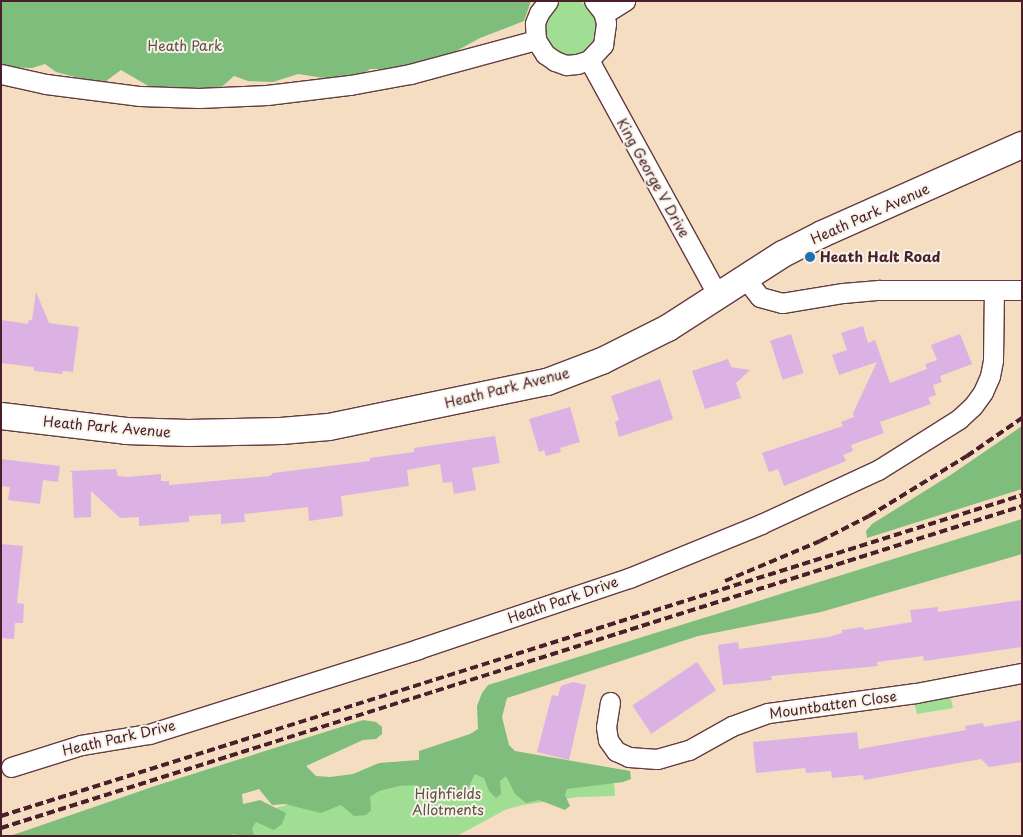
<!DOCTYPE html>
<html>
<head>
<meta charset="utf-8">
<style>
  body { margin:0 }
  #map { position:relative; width:1023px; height:837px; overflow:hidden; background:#f4ddc0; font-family:"Playpen Sans",sans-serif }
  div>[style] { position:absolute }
  .green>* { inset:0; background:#9fde93 }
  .round { border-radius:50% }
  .forest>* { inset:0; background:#7fbd7d }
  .building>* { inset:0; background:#dbb2e3; transform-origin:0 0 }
  .roads { filter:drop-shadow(1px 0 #643c41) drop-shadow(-1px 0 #643c41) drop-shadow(0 1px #643c41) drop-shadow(0 -1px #643c41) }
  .street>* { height:19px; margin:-9.5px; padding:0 9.5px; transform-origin:9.5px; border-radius:9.5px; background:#fff }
  .secondary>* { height:26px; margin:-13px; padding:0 13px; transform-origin:13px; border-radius:13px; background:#fff }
  .rail>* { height:4px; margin-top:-2px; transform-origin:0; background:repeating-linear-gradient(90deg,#4a1f2b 0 8px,transparent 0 12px) }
  .dots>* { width:14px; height:14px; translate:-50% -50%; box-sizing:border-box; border:2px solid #f7f3e8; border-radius:50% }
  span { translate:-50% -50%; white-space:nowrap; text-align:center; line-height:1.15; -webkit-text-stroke:4px #f7f3e8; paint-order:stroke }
  .park-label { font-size:14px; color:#5f4f45 }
  .street-label { font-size:14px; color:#4a1f2b }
  .poi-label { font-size:14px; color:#4a1f2b; font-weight:700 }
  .left { translate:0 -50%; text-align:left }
  .frame { position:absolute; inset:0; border:2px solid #4a1f2b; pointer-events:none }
</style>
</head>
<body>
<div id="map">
  <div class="green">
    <div class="round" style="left:543px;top:0;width:56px;height:56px"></div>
    <div style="clip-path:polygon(947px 697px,951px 699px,953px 708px,917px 714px,915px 706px,917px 702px)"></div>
    <div style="clip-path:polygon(481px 760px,613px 771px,615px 796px,578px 797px,522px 805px,505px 810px,457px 836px,189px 836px,253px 814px,376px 781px)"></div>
  </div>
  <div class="forest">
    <div style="clip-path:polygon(1px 1px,531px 1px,524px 21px,480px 38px,438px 61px,420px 61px,400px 69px,370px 69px,350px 82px,298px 74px,273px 82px,248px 81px,234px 76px,215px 93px,174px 101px,121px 70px,102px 84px,56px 72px,45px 64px,32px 68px,5px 67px,1px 64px)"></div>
    <div style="clip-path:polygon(1022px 426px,1022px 489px,867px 538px,866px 531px,872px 524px,952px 474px)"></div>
    <div style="clip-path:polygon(1022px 519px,1022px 554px,821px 612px,698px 636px,507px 698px,502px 717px,509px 745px,515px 751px,630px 771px,631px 779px,623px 782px,567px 789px,565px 795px,570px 806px,565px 810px,539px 800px,526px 803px,515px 794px,506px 776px,500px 781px,501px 794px,496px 798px,489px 791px,484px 778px,475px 774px,464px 796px,448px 790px,431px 801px,417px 785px,399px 786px,379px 791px,370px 797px,371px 810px,366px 815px,354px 816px,341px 805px,321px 813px,285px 804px,272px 805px,259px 789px,242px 794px,243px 804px,260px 800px,286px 813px,282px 824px,274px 830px,256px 822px,252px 828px,254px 836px,238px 836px,235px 834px,225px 836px,10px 836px,155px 786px,363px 720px,376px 722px,382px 727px,382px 734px,376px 739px,363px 740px,306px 766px,316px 776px,330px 777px,353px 774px,379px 763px,419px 760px,419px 751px,470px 734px,478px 729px,477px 706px,482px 693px,488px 685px)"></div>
  </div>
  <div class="building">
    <div style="clip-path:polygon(36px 292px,49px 323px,79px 327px,73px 372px,63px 371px,62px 374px,34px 371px,34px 367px,1px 363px,1px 320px,28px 324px,29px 320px,32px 320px)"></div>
    <div style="clip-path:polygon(863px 326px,868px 343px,875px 340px,890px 383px,927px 369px,925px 364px,937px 360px,931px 345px,960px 334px,972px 364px,940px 376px,942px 382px,933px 385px,936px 395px,928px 398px,931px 404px,880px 422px,884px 433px,851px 445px,853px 451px,843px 455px,846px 461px,784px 486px,778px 469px,769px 472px,762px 453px,843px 426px,841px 422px,854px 417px,853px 413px,877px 362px,839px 375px,832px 355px,847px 350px,841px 333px)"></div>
    <div style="left:791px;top:334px;width:41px;height:22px;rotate:72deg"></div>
    <div style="clip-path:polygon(728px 359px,731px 367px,750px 370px,736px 383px,741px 398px,705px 409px,692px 371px)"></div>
    <div style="clip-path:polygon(660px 379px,673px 419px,619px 437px,615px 422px,619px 420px,611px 396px)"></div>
    <div style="clip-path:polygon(570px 407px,580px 442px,560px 448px,561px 452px,546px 456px,544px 450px,539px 452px,529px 419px)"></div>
    <div style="clip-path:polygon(495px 436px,500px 463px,472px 468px,476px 490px,454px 494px,452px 482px,443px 483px,440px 464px,407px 470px,409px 486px,341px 496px,343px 516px,309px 521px,308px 507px,244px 514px,245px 522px,221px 524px,221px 514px,189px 516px,189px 522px,139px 526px,139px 517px,120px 518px,91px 491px,91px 517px,74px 518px,72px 473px,70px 471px,116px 469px,118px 476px,127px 477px,161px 474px,161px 481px,169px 481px,169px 485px,270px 476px,273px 473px,370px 461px,370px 458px,414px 452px,414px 448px)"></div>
    <div style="clip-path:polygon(1px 459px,60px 466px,58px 482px,43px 480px,40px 504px,8px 500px,10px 487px,1px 486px)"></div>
    <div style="clip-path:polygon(1px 544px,23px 546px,17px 603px,24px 604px,23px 623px,15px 623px,14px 639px,1px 638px)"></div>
    <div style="clip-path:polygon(1022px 600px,1022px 647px,924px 661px,923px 656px,877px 662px,878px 666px,771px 676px,772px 680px,723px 685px,718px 645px,738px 642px,739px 649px,829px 637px,842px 633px,842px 630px,863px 627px,864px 630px,912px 622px,910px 610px,938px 607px,938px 612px)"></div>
    <div style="left:697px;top:662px;width:34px;height:78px;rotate:56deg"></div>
    <div style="clip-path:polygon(573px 682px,586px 685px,569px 760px,537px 752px,552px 695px,558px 696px,561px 686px)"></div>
    <div style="clip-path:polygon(1022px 720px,1022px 762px,989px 767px,981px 759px,864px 780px,863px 775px,832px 778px,831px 771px,806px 773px,805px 768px,756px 773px,753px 742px,857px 732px,859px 749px,966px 730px,965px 726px,983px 723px,984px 727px)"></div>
  </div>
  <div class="roads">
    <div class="street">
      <div style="left:548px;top:1px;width:15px;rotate:127deg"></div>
      <div style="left:539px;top:13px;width:11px;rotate:112deg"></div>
      <div style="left:535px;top:23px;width:17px;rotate:87deg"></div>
      <div style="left:536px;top:40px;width:17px;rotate:57deg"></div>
      <div style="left:545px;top:54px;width:12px;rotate:35deg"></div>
      <div style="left:555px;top:61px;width:12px;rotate:20deg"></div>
      <div style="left:566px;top:65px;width:11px;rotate:-5deg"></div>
      <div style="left:577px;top:64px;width:13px;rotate:-18deg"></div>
      <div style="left:589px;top:60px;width:21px;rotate:-47deg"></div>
      <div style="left:603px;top:45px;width:22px;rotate:-82deg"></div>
      <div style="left:606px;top:23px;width:11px;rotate:-105deg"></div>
      <div style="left:603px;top:12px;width:14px;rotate:-129deg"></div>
      <div style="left:604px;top:14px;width:25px;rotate:-32deg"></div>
      <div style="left:589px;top:60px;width:269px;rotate:61.3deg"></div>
      <div style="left:1px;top:74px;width:46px;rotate:12.5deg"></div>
      <div style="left:46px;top:84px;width:95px;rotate:7.3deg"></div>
      <div style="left:140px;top:96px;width:59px;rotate:1.9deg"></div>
      <div style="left:199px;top:98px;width:68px;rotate:-2.5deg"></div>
      <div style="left:267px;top:95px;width:84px;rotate:-6.9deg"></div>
      <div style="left:350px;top:85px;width:61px;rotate:-10.4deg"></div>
      <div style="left:410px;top:74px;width:131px;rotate:-15.1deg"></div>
      <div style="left:745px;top:278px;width:24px;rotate:52deg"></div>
      <div style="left:760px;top:297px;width:23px;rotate:15deg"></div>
      <div style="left:782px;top:303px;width:62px;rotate:-9.3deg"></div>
      <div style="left:843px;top:293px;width:36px;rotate:-5deg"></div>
      <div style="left:879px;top:290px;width:143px"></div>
      <div style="left:610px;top:702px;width:25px;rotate:99deg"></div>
      <div style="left:606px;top:727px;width:13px;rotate:81deg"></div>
      <div style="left:608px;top:740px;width:14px;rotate:54deg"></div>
      <div style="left:616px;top:751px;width:14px;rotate:25deg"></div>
      <div style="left:629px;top:757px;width:28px;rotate:4deg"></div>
      <div style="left:657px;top:759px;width:33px;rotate:-16deg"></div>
      <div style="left:689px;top:750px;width:49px;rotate:-29.2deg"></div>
      <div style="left:732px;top:726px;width:38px;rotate:-20deg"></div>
      <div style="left:768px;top:713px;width:149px;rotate:-7.7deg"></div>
      <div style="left:916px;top:693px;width:108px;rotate:-10.7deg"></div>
      <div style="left:11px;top:767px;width:73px;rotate:-17.4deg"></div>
      <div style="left:81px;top:745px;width:69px;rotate:-9.2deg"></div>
      <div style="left:149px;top:734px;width:282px;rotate:-17.5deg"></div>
      <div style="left:418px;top:649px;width:223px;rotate:-18.6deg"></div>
      <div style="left:629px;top:578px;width:143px;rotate:-22.2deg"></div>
      <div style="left:761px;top:524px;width:129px;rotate:-24.8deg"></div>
      <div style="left:878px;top:470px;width:96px;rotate:-32.2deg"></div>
      <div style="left:959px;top:419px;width:19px;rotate:-43deg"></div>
      <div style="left:973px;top:406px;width:17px;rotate:-54deg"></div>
      <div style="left:983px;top:392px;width:17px;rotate:-66deg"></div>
      <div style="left:990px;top:376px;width:16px;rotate:-79deg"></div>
      <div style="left:993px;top:360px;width:70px;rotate:-89.2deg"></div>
    </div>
    <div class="secondary">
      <div style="left:1px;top:416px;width:126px;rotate:6.8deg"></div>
      <div style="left:126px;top:431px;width:62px;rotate:1.8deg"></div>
      <div style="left:188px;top:433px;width:93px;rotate:-1.2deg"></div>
      <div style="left:281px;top:431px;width:48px;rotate:-4.8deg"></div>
      <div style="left:329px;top:427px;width:223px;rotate:-11.7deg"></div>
      <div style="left:547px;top:382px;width:59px;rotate:-20.9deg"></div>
      <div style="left:602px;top:361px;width:74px;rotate:-26.6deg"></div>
      <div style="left:668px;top:328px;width:137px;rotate:-32.8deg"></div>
      <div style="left:783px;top:254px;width:44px;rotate:-27.1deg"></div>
      <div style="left:822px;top:234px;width:219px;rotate:-24deg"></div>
    </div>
  </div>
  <div class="rail">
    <div style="left:725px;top:581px;width:103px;rotate:-22.8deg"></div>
    <div style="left:820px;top:541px;width:55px;rotate:-27deg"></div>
    <div style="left:869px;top:516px;width:115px;rotate:-31.5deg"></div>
    <div style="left:967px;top:456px;width:67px;rotate:-34.6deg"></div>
    <div style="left:1px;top:816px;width:1070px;rotate:-17.45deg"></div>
    <div style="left:1px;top:828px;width:1071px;rotate:-17.5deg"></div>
  </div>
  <div class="dots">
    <div style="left:810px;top:257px;background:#1f6fb2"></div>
  </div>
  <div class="park-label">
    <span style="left:185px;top:46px">Heath Park</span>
    <span style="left:448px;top:802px">Highfields<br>Allotments</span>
  </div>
  <div class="street-label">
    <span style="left:653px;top:178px;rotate:61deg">King George V Drive</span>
    <span style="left:870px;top:214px;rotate:-24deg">Heath Park Avenue</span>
    <span style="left:507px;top:388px;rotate:-14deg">Heath Park Avenue</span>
    <span style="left:107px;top:427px;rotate:5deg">Heath Park Avenue</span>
    <span style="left:563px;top:600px;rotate:-19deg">Heath Park Drive</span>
    <span style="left:833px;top:705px;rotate:-8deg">Mountbatten Close</span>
    <span style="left:119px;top:738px;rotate:-13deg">Heath Park Drive</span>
  </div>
  <div class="poi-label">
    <span class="left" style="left:820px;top:257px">Heath Halt Road</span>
  </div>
  <div class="frame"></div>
</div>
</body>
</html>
